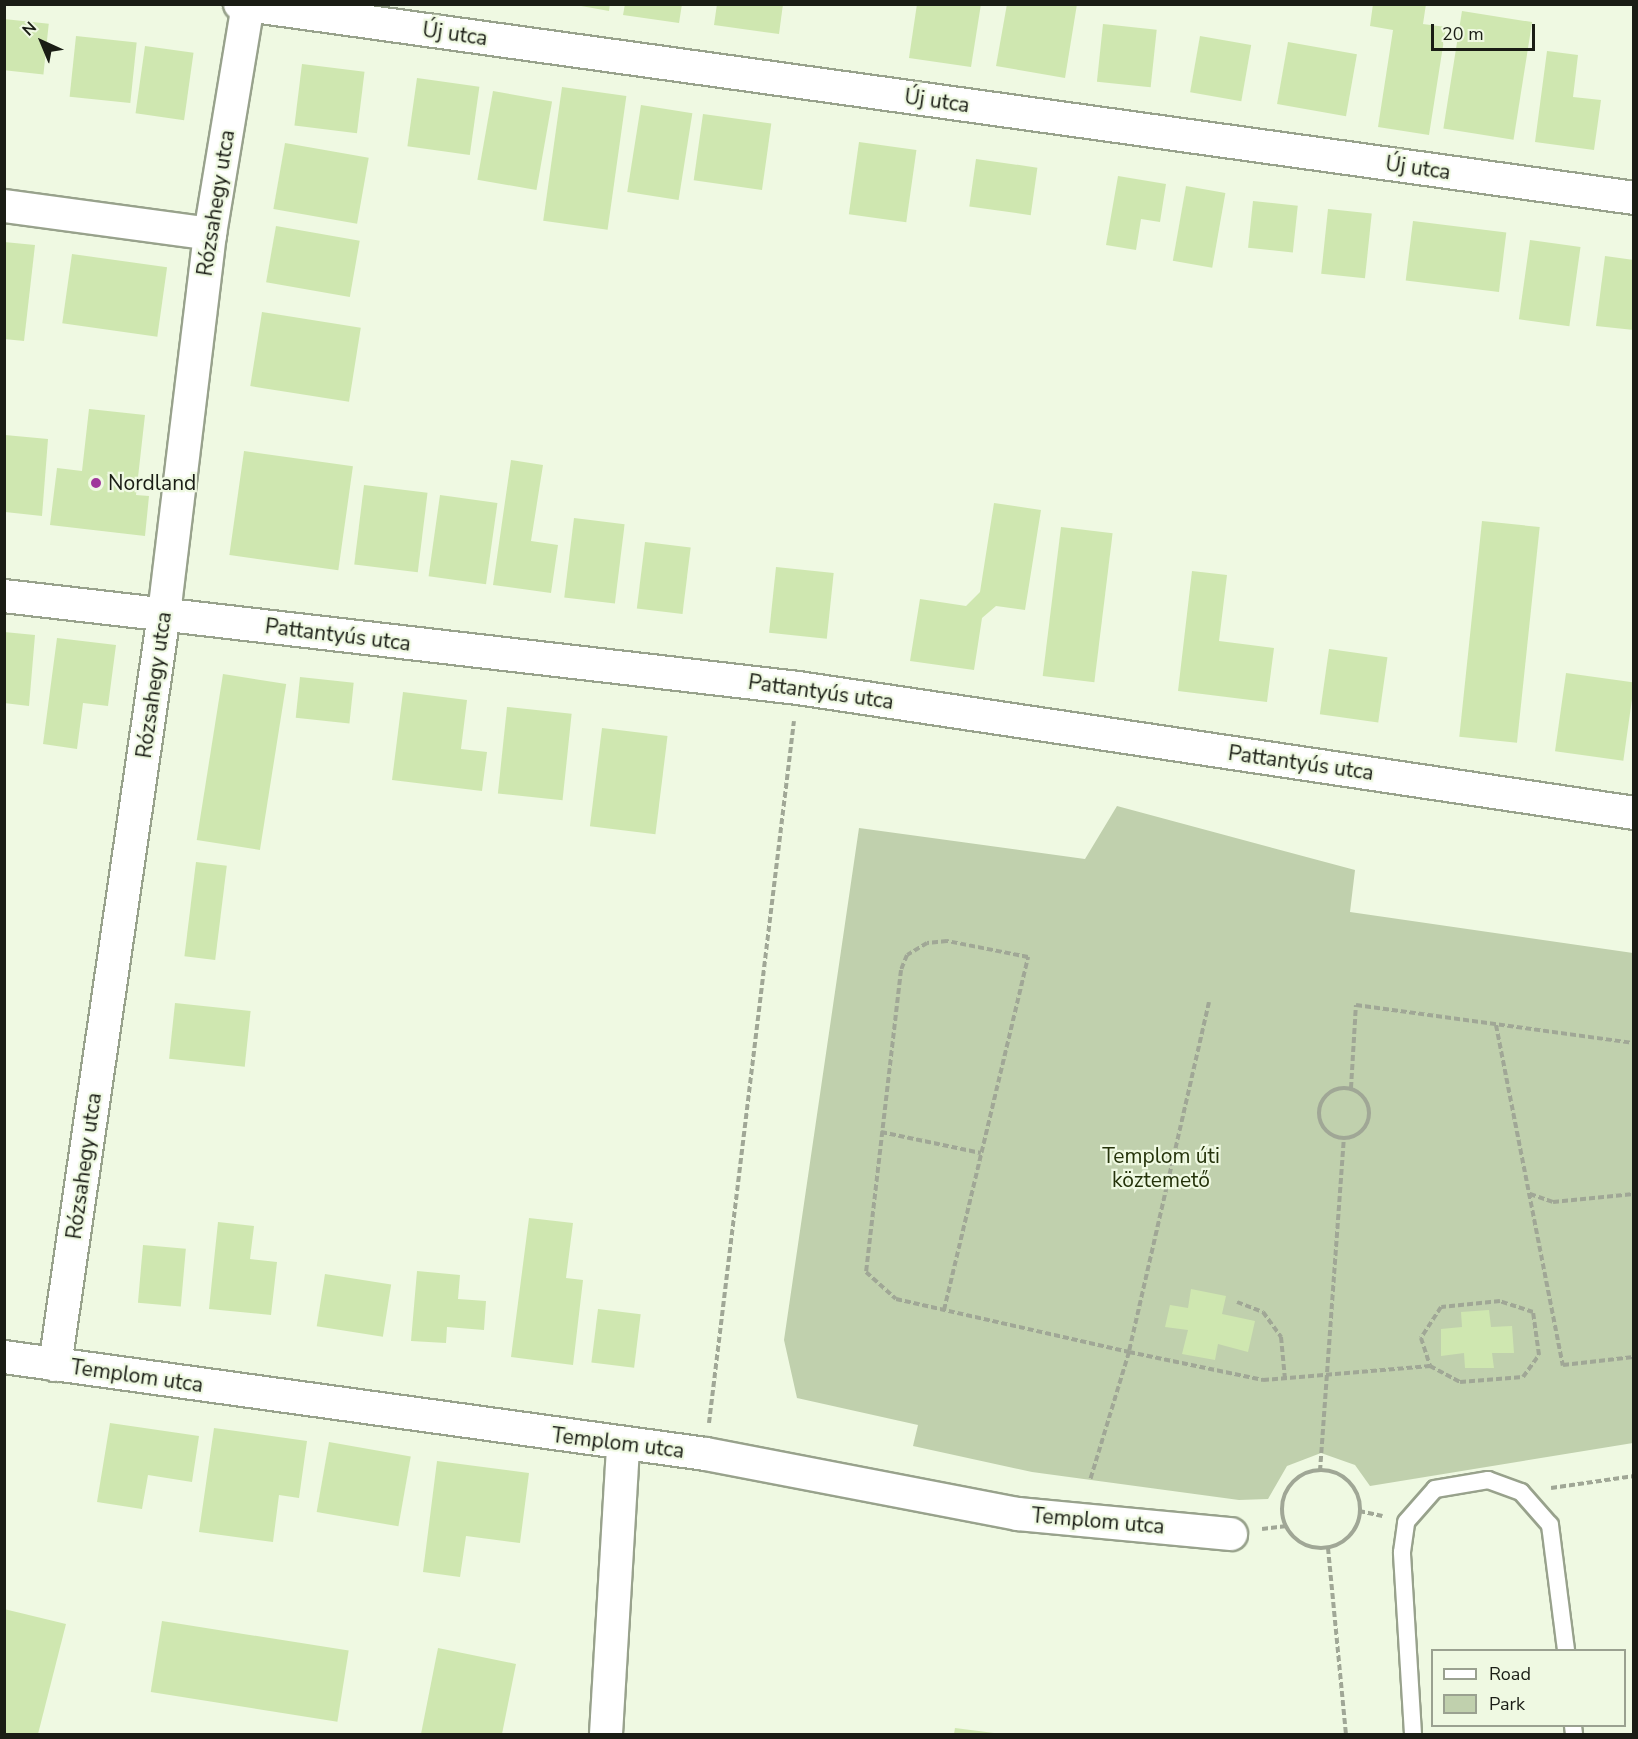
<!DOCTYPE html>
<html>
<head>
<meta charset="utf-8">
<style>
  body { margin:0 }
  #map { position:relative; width:1638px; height:1739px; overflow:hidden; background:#eff9e2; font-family:"Nunito Sans",sans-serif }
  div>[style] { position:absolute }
  .green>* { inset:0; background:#c0d0ad }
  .building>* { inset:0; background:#cfe7b0; transform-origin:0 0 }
  .path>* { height:4px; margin-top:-2px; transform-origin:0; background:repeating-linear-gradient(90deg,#a0a796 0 6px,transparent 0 9px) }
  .path>.ring { margin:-2px; padding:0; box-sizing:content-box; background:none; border:4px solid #a0a796; border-radius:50% }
  .roads { filter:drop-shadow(2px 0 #98a28c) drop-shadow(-2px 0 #98a28c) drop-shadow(0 2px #98a28c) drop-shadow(0 -2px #98a28c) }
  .service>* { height:16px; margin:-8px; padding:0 8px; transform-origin:8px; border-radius:8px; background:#fff }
  .minor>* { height:32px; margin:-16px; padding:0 16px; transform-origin:16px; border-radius:16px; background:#fff }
  .dots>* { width:16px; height:16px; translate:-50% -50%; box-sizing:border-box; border:3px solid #eff9e2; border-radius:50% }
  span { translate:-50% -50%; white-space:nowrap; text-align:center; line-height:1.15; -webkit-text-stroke:4.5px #eff9e2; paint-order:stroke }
  .street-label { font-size:21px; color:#1a1d15 }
  .poi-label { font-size:21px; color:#1a1d15 }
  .left { translate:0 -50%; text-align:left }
  .park-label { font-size:21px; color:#24320a }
  .frame { position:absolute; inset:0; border:6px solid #1a1d15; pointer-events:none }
  .legend { position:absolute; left:1431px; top:1649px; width:195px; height:78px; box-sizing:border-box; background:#eff9e2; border:2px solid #9aa190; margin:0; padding:8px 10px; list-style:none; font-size:18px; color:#1a1d15 }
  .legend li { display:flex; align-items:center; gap:12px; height:30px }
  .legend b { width:30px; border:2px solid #9aa190 }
  .north { position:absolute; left:12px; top:12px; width:60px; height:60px; -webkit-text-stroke:4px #eff9e2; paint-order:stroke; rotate:316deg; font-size:16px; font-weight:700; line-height:24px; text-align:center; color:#1a1d15 }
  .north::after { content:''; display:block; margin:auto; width:21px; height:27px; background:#1a1d15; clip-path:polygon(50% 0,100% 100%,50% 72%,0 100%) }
  .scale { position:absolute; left:1431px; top:24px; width:104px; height:27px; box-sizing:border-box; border:3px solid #1a1d15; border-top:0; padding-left:8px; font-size:18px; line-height:21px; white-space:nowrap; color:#1a1d15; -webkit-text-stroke:4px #eff9e2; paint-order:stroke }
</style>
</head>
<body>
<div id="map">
  <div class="green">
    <div style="clip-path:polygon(1117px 806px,1355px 870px,1350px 912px,1633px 953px,1633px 1443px,1370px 1486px,1355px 1465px,1321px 1453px,1287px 1466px,1268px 1499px,1239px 1500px,1032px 1472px,913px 1446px,918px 1425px,797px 1398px,784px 1340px,859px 828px,1085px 859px)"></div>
  </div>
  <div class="building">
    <div style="clip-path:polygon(570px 4px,610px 4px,609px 11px)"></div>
    <div style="clip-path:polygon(625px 4px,682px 4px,679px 23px,623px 15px)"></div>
    <div style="clip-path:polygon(717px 4px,783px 4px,779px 34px,714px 25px)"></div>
    <div style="clip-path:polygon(917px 4px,981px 4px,971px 67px,909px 58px)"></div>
    <div style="clip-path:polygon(1007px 4px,1077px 4px,1065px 78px,996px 66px)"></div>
    <div style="clip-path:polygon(1373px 4px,1426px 4px,1423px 24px,1446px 27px,1429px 135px,1378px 127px,1393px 30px,1370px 26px)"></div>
    <div style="left:1462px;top:11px;width:71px;height:119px;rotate:9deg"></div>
    <div style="left:4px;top:19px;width:45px;height:51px;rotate:6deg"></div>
    <div style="left:1103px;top:24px;width:54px;height:58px;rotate:6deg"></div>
    <div style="left:76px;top:36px;width:61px;height:61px;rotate:6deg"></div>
    <div style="left:1200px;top:36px;width:52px;height:57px;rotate:10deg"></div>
    <div style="left:1288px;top:42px;width:70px;height:63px;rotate:10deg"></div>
    <div style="left:145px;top:46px;width:49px;height:68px;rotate:8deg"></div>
    <div style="clip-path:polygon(1547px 51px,1578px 55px,1573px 97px,1601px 100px,1594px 150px,1535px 142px)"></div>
    <div style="left:302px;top:64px;width:63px;height:62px;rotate:7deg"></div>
    <div style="left:417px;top:78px;width:63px;height:69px;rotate:8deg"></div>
    <div style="left:562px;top:87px;width:65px;height:135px;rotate:8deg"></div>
    <div style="left:493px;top:91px;width:60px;height:90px;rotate:10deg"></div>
    <div style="left:641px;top:105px;width:52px;height:88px;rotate:9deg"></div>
    <div style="left:703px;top:114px;width:69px;height:67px;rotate:8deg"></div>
    <div style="left:859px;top:142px;width:58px;height:73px;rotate:8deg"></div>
    <div style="left:285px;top:143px;width:85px;height:67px;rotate:10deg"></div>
    <div style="left:976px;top:159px;width:62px;height:48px;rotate:8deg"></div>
    <div style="clip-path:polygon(1118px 176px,1166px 184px,1160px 222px,1141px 219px,1136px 250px,1106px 245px)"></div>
    <div style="left:1186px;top:186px;width:40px;height:76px;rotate:10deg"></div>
    <div style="left:1253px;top:201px;width:45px;height:47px;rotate:6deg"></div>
    <div style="left:1328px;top:209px;width:44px;height:65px;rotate:6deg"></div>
    <div style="left:1413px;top:221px;width:94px;height:60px;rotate:7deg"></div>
    <div style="left:276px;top:226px;width:85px;height:57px;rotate:10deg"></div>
    <div style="left:1530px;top:240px;width:51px;height:80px;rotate:8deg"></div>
    <div style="clip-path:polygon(4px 242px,35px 245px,24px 341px,4px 339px)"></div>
    <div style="left:72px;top:254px;width:96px;height:70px;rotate:8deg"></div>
    <div style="clip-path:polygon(1605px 256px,1634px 260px,1634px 330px,1596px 326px)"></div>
    <div style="left:262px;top:312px;width:100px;height:75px;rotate:9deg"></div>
    <div style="clip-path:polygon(89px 409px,145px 415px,136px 495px,149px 496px,145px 536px,50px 525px,57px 468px,82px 471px)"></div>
    <div style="clip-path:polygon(5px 435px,48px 439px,42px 516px,5px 512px)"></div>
    <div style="left:244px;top:451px;width:110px;height:105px;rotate:8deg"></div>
    <div style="clip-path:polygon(511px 460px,543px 465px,531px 541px,558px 545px,551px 593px,493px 585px)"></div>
    <div style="left:364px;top:485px;width:64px;height:80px;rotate:7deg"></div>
    <div style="left:440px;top:495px;width:58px;height:82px;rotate:8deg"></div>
    <div style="clip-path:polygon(994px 503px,1041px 510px,1025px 610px,996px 606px,982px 618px,974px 670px,910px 661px,920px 599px,966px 606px,980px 592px)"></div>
    <div style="left:574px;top:518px;width:51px;height:80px;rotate:7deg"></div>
    <div style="left:1482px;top:521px;width:58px;height:217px;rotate:6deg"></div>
    <div style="left:1061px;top:527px;width:52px;height:150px;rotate:7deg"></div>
    <div style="left:645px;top:542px;width:46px;height:67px;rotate:7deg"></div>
    <div style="left:776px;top:567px;width:58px;height:66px;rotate:6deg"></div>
    <div style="clip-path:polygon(1192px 571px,1227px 575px,1219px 641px,1274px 648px,1267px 702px,1178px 691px)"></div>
    <div style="clip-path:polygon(4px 632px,35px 635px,29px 706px,4px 703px)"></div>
    <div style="clip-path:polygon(57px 638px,116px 645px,108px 706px,83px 703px,77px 749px,43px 744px)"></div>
    <div style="left:1329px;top:649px;width:59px;height:66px;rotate:8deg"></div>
    <div style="left:1566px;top:673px;width:69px;height:79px;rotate:8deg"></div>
    <div style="left:223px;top:674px;width:64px;height:168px;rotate:9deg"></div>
    <div style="left:300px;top:677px;width:54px;height:41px;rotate:6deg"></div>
    <div style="clip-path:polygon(403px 692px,467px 700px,461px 749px,487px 752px,482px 791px,392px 780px)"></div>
    <div style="left:507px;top:707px;width:65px;height:87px;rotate:6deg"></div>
    <div style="left:602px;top:728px;width:66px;height:99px;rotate:7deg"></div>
    <div style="left:196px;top:862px;width:31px;height:95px;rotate:7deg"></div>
    <div style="left:175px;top:1003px;width:76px;height:56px;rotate:6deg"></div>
    <div style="clip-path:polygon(529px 1218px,573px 1223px,566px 1278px,583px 1280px,573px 1365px,511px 1357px)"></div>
    <div style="clip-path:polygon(218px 1222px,254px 1226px,250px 1259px,277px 1262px,271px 1315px,209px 1309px)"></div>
    <div style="left:143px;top:1245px;width:43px;height:58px;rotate:5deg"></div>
    <div style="clip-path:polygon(417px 1271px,460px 1275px,458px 1299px,486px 1301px,484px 1330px,447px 1327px,446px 1343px,411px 1341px)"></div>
    <div style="left:325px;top:1274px;width:67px;height:53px;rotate:9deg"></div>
    <div style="clip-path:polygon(1191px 1289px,1226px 1296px,1222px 1314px,1255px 1321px,1248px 1352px,1218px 1344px,1215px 1360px,1182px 1354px,1188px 1330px,1165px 1327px,1170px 1305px,1188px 1308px)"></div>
    <div style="left:598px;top:1309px;width:43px;height:54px;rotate:7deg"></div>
    <div style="clip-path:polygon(1489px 1310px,1491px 1327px,1512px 1326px,1514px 1353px,1492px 1353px,1494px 1368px,1465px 1368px,1464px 1353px,1441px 1356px,1441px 1329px,1462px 1327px,1461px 1312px)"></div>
    <div style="clip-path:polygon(110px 1423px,199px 1436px,192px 1482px,148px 1475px,142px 1509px,97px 1502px)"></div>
    <div style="clip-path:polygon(214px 1428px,307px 1441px,299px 1498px,279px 1495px,273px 1542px,199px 1532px)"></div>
    <div style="left:329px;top:1442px;width:83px;height:71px;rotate:10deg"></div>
    <div style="clip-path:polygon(437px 1461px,529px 1473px,520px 1543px,466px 1536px,460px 1577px,423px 1572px)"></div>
    <div style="clip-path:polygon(4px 1609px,66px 1624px,38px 1734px,4px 1734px)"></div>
    <div style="left:162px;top:1621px;width:189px;height:72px;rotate:9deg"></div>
    <div style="clip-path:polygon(438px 1648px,516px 1664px,502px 1734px,421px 1734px)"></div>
    <div style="clip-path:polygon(955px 1728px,994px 1733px,994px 1734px,954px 1734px)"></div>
  </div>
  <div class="path">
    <div style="left:1209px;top:1002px;width:359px;rotate:102.9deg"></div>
    <div style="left:1129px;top:1352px;width:137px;rotate:11.8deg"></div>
    <div style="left:1263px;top:1380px;width:168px;rotate:-4.8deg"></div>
    <div style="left:1430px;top:1366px;width:34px;rotate:28deg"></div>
    <div style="left:1460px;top:1382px;width:63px;rotate:-4.5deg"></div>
    <div style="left:1523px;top:1377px;width:27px;rotate:-54deg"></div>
    <div style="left:1539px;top:1355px;width:43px;rotate:-97.9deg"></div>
    <div style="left:1533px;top:1312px;width:35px;rotate:-162deg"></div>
    <div style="left:1500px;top:1301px;width:59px;rotate:174.2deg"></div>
    <div style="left:1441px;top:1307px;width:37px;rotate:123deg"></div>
    <div style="left:1421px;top:1338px;width:29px;rotate:72deg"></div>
    <div style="left:1496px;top:1025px;width:347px;rotate:78.9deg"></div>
    <div style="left:1563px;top:1365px;width:71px;rotate:-6.4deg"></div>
    <div class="ring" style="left:1319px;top:1088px;width:46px;height:46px"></div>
    <div style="left:1351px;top:1088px;width:83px;rotate:-86.6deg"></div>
    <div style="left:1356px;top:1005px;width:281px;rotate:7.8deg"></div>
    <div style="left:881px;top:1132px;width:102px;rotate:11.9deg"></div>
    <div style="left:1530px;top:1194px;width:24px;rotate:19deg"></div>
    <div style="left:1553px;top:1202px;width:81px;rotate:-5.6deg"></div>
    <div style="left:1237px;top:1302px;width:28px;rotate:21deg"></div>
    <div style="left:1263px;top:1312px;width:31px;rotate:54deg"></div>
    <div style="left:1281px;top:1337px;width:42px;rotate:84.6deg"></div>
    <div style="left:944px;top:1310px;width:363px;rotate:-76.6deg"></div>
    <div style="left:1028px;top:957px;width:83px;rotate:-168.8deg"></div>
    <div style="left:947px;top:941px;width:20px;rotate:174deg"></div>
    <div style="left:927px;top:943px;width:23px;rotate:149deg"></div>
    <div style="left:907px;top:955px;width:16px;rotate:112deg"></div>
    <div style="left:901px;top:970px;width:304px;rotate:96.6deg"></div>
    <div style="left:866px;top:1272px;width:40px;rotate:42deg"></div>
    <div style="left:896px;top:1299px;width:239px;rotate:12.8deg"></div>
    <div style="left:1129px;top:1352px;width:134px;rotate:106.9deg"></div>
    <div style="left:709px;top:1423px;width:707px;rotate:-83.1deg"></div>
    <div class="ring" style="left:1282px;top:1470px;width:74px;height:74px"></div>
    <div style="left:1320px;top:1471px;width:334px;rotate:-85.9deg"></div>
    <div style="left:1551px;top:1488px;width:84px;rotate:-8.2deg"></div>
    <div style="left:1359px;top:1511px;width:24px;rotate:12deg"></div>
    <div style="left:1262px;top:1529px;width:23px;rotate:-7deg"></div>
    <div style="left:1328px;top:1548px;width:187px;rotate:84.5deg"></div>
  </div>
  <div class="roads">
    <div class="service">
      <div style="left:1573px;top:1726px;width:8px;rotate:83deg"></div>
      <div style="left:1413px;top:1734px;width:182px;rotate:-93.5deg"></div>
      <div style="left:1402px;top:1552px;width:30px;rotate:-82deg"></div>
      <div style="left:1406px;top:1522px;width:44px;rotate:-48.7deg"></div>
      <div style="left:1435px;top:1489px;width:54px;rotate:-9.6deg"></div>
      <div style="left:1488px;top:1480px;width:35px;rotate:20deg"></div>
      <div style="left:1521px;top:1492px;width:44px;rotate:48.7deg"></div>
      <div style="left:1550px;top:1525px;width:126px;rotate:82.7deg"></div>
    </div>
    <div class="minor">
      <div style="left:240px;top:4px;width:1407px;rotate:7.92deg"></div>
      <div style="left:4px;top:206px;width:208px;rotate:7.7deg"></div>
      <div style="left:4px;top:596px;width:799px;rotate:6.61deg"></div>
      <div style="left:798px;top:688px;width:845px;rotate:8.5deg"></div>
      <div style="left:4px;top:1357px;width:709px;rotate:7.87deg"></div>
      <div style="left:706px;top:1454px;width:318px;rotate:10.9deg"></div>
      <div style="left:1018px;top:1514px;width:214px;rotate:5.4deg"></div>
      <div style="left:55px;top:1365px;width:759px;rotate:-81.74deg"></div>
      <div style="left:164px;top:614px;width:383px;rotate:-83.1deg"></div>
      <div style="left:210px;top:234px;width:233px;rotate:-80.6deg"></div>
      <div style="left:606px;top:1734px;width:289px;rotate:-86.6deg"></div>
    </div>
  </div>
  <div class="dots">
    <div style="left:96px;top:483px;background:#a0389b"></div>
  </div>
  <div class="street-label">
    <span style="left:455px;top:34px;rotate:8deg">Új utca</span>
    <span style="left:937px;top:101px;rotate:8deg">Új utca</span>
    <span style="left:1418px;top:168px;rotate:8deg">Új utca</span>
    <span style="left:216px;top:203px;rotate:-81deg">Rózsahegy utca</span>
    <span style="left:338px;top:635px;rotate:7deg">Pattantyús utca</span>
    <span style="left:154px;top:685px;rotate:-82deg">Rózsahegy utca</span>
    <span style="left:821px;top:692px;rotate:8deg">Pattantyús utca</span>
    <span style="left:1301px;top:763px;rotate:8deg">Pattantyús utca</span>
    <span style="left:84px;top:1166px;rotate:-82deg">Rózsahegy utca</span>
    <span style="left:137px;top:1376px;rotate:8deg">Templom utca</span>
    <span style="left:618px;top:1443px;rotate:7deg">Templom utca</span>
    <span style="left:1098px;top:1521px;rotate:5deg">Templom utca</span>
  </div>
  <div class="poi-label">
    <span class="left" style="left:108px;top:483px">Nordland</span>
  </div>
  <div class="park-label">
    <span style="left:1161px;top:1168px">Templom úti<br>köztemető</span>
  </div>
  <div class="frame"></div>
  <ul class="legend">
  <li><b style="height:8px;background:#fff"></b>Road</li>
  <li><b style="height:16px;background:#c0d0ad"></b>Park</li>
  </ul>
  <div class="north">N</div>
  <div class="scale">20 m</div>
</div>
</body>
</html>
